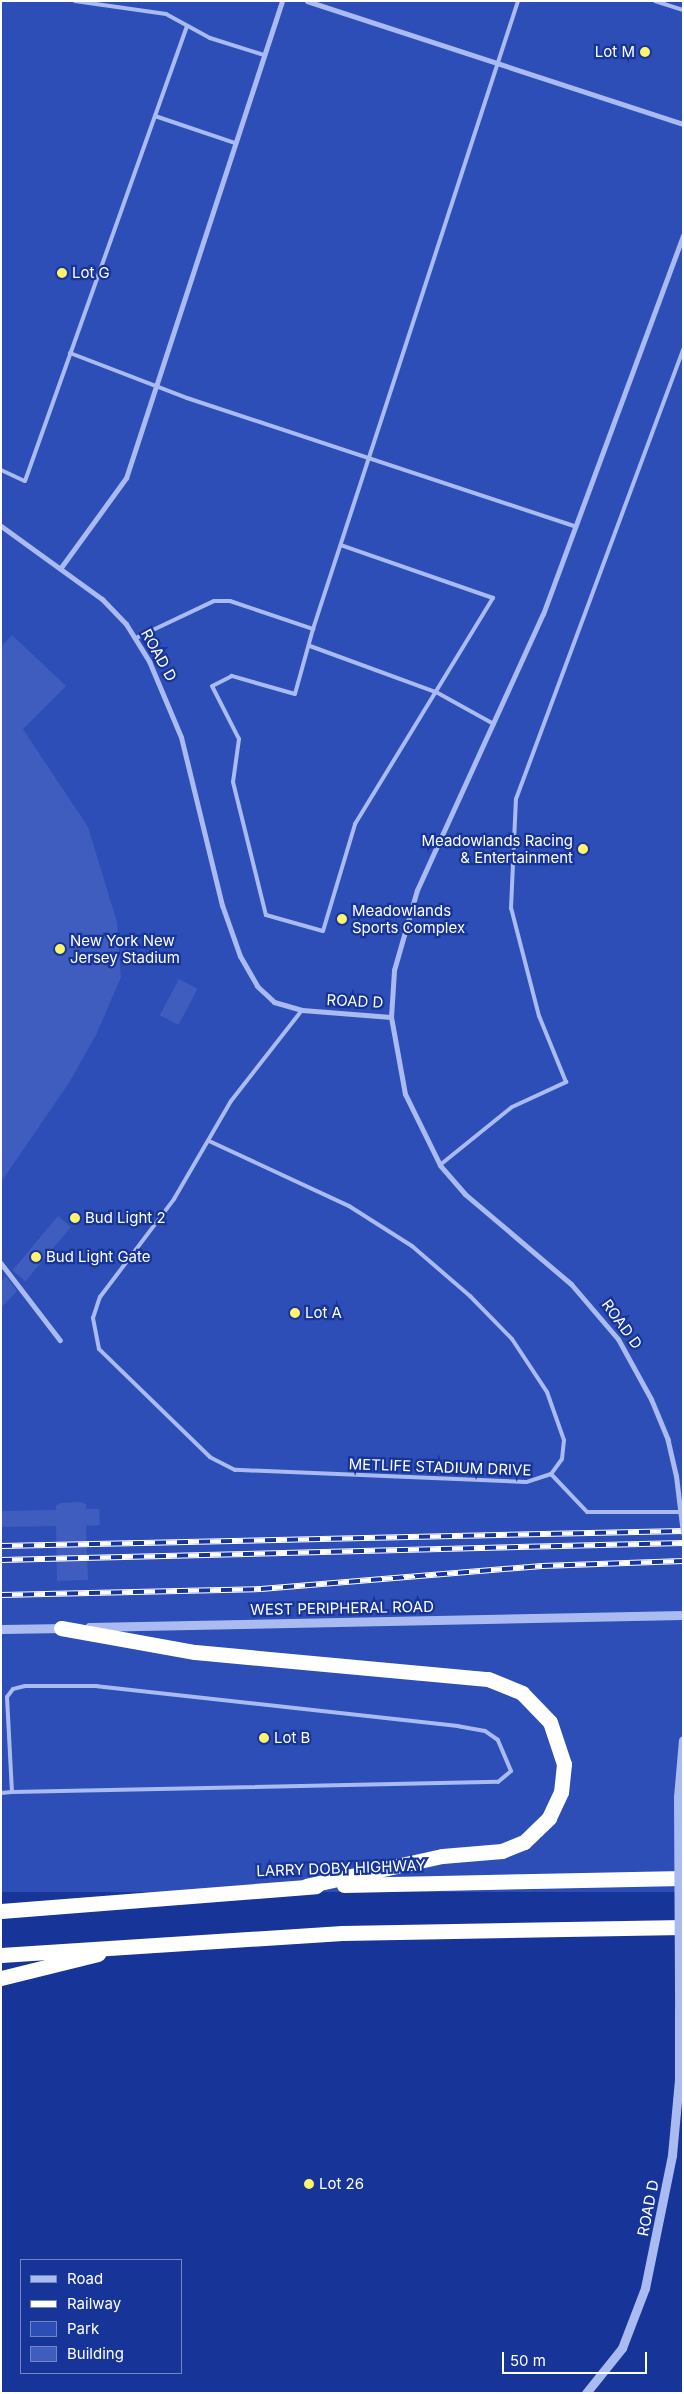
<!DOCTYPE html>
<html>
<head>
<meta charset="utf-8">
<style>
  body { margin:0 }
  #map { position:relative; width:684px; height:2394px; overflow:hidden; background:#173498; font-family:Inter,sans-serif }
  div>[style] { position:absolute }
  .green>* { inset:0; background:#2d4eb7; transform-origin:0 0 }
  .building>* { inset:0; background:#3f5dbf; transform-origin:0 0 }
  .service>* { height:4px; margin:-2px; padding:0 2px; transform-origin:2px; border-radius:2px; background:#aabbf1 }
  .pedestrian>* { height:4.5px; margin:-2.25px; padding:0 2.25px; transform-origin:2.25px; border-radius:2.25px; background:#aabbf1 }
  .minor>* { height:5px; margin:-2.5px; padding:0 2.5px; transform-origin:2.5px; border-radius:2.5px; background:#aabbf1 }
  .tertiary>* { height:9px; margin:-4.5px; padding:0 4.5px; transform-origin:4.5px; border-radius:4.5px; background:#aabbf1 }
  .motorway>* { height:15px; margin:-7.5px; padding:0 7.5px; transform-origin:7.5px; border-radius:7.5px; background:#fff }
  .rail>* { height:5.5px; margin-top:-2.75px; transform-origin:0; background:repeating-linear-gradient(90deg,#173498 0 11px,#fff 0 22px); box-sizing:border-box; border-block:1px solid #fff }
  .minor-bridge>* { height:5px; margin:-2.5px; padding:0 2.5px; transform-origin:2.5px; border-radius:2.5px; background:#aabbf1 }
  .tertiary-bridge>* { height:9px; margin:-4.5px; padding:0 4.5px; transform-origin:4.5px; border-radius:4.5px; background:#aabbf1 }
  .dots>* { width:14px; height:14px; translate:-50% -50%; box-sizing:border-box; border:2px solid #173498; border-radius:50% }
  span { translate:-50% -50%; white-space:nowrap; text-align:center; line-height:1.15; -webkit-text-stroke:4.5px #173498; paint-order:stroke }
  .poi-label { font-size:15px; color:#fff }
  .right { translate:-100% -50%; text-align:right }
  .left { translate:0 -50%; text-align:left }
  .street-label { font-size:15px; color:#fff }
  .frame { position:absolute; inset:0; border:2px solid #fff; pointer-events:none }
  .legend { position:absolute; left:20px; top:2259px; width:162px; height:115px; box-sizing:border-box; background:#173498; border:1px solid #7485c1; margin:0; padding:6px 9px; list-style:none; font-size:15px; color:#fff }
  .legend li { display:flex; align-items:center; gap:10px; height:25px }
  .legend b { width:25px; border:1px solid #7485c1 }
  .scale { position:absolute; left:502px; top:2352px; width:145px; height:22px; box-sizing:border-box; border:2px solid #fff; border-top:0; padding-left:6px; font-size:15px; line-height:18px; white-space:nowrap; color:#fff; -webkit-text-stroke:4px #173498; paint-order:stroke }
</style>
</head>
<body>
<div id="map">
  <div class="green">
    <div style="left:1px;top:1px;width:682px;height:1891px"></div>
  </div>
  <div class="building">
    <div style="clip-path:polygon(12px 635px,66px 686px,23px 729px,88px 827px,117px 922px,121px 977px,96px 1035px,69px 1083px,1px 1182px,1px 647px)"></div>
    <div style="left:179px;top:979px;width:21px;height:41px;rotate:28deg"></div>
    <div style="left:58px;top:1216px;width:17px;height:71px;rotate:40deg"></div>
    <div style="clip-path:polygon(6px 1276px,17px 1291px,1px 1308px,1px 1282px)"></div>
    <div style="clip-path:polygon(80px 1502px,86px 1504px,86px 1509px,99px 1509px,100px 1525px,86px 1526px,88px 1580px,57px 1581px,56px 1526px,1px 1527px,1px 1511px,56px 1510px,56px 1505px,61px 1503px)"></div>
  </div>
  <div class="service">
    <div style="left:75px;top:1px;width:92px;rotate:8.1deg"></div>
    <div style="left:166px;top:14px;width:50px;rotate:28.6deg"></div>
    <div style="left:210px;top:38px;width:57px;rotate:17.5deg"></div>
    <div style="left:655px;top:1px;width:29px;rotate:18deg"></div>
    <div style="left:155px;top:116px;width:84px;rotate:18.6deg"></div>
    <div style="left:70px;top:353px;width:125px;rotate:21deg"></div>
    <div style="left:187px;top:398px;width:410px;rotate:18.3deg"></div>
    <div style="left:1px;top:470px;width:26px;rotate:25deg"></div>
    <div style="left:25px;top:481px;width:483px;rotate:-70.4deg"></div>
    <div style="left:313px;top:629px;width:67px;rotate:105.5deg"></div>
    <div style="left:295px;top:694px;width:66px;rotate:-164.1deg"></div>
    <div style="left:232px;top:676px;width:22px;rotate:153deg"></div>
    <div style="left:212px;top:686px;width:59px;rotate:63deg"></div>
    <div style="left:239px;top:739px;width:43px;rotate:97.9deg"></div>
    <div style="left:233px;top:782px;width:137px;rotate:76.1deg"></div>
    <div style="left:266px;top:915px;width:59px;rotate:15.7deg"></div>
    <div style="left:323px;top:931px;width:112px;rotate:-73.3deg"></div>
    <div style="left:355px;top:824px;width:265px;rotate:-58.6deg"></div>
    <div style="left:493px;top:598px;width:161px;rotate:-160.8deg"></div>
    <div style="left:136px;top:638px;width:86px;rotate:-25.4deg"></div>
    <div style="left:214px;top:601px;width:16px"></div>
    <div style="left:230px;top:601px;width:88px;rotate:18.6deg"></div>
    <div style="left:313px;top:629px;width:661px;rotate:-71.92deg"></div>
    <div style="left:310px;top:646px;width:134px;rotate:20.1deg"></div>
    <div style="left:436px;top:692px;width:66px;rotate:28.9deg"></div>
    <div style="left:209px;top:1141px;width:154px;rotate:24.9deg"></div>
    <div style="left:349px;top:1206px;width:75px;rotate:32.4deg"></div>
    <div style="left:412px;top:1246px;width:77px;rotate:40.8deg"></div>
    <div style="left:470px;top:1296px;width:60px;rotate:45.7deg"></div>
    <div style="left:512px;top:1339px;width:64px;rotate:56.6deg"></div>
    <div style="left:547px;top:1392px;width:51px;rotate:70.5deg"></div>
    <div style="left:564px;top:1440px;width:19px;rotate:96deg"></div>
    <div style="left:562px;top:1459px;width:19px;rotate:126deg"></div>
    <div style="left:551px;top:1474px;width:26px;rotate:162deg"></div>
    <div style="left:526px;top:1482px;width:291px;rotate:-177.6deg"></div>
    <div style="left:235px;top:1470px;width:28px;rotate:-153deg"></div>
    <div style="left:210px;top:1457px;width:155px;rotate:-135.8deg"></div>
    <div style="left:99px;top:1349px;width:32px;rotate:-101deg"></div>
    <div style="left:93px;top:1318px;width:22px;rotate:-72deg"></div>
    <div style="left:100px;top:1297px;width:123px;rotate:-52.9deg"></div>
    <div style="left:174px;top:1199px;width:113px;rotate:-59.8deg"></div>
    <div style="left:231px;top:1101px;width:115px;rotate:-52deg"></div>
    <div style="left:440px;top:1165px;width:92px;rotate:-38.9deg"></div>
    <div style="left:512px;top:1107px;width:60px;rotate:-24.8deg"></div>
    <div style="left:566px;top:1082px;width:71px;rotate:-112.2deg"></div>
    <div style="left:539px;top:1016px;width:112px;rotate:-104.5deg"></div>
    <div style="left:511px;top:908px;width:109px;rotate:-87.4deg"></div>
    <div style="left:516px;top:799px;width:480px;rotate:-69.6deg"></div>
    <div style="left:551px;top:1474px;width:52px;rotate:46.5deg"></div>
    <div style="left:587px;top:1512px;width:96px"></div>
    <div style="left:1px;top:1793px;width:11px;rotate:-5deg"></div>
    <div style="left:12px;top:1792px;width:486px;rotate:-1.2deg"></div>
    <div style="left:498px;top:1782px;width:17px;rotate:-40deg"></div>
    <div style="left:511px;top:1771px;width:34px;rotate:-113deg"></div>
    <div style="left:498px;top:1740px;width:16px;rotate:-145deg"></div>
    <div style="left:485px;top:1731px;width:27px;rotate:-170deg"></div>
    <div style="left:458px;top:1726px;width:363px;rotate:-173.7deg"></div>
    <div style="left:97px;top:1686px;width:72px;rotate:180deg"></div>
    <div style="left:25px;top:1686px;width:12px;rotate:166deg"></div>
    <div style="left:13px;top:1689px;width:10px;rotate:127deg"></div>
    <div style="left:7px;top:1697px;width:95px;rotate:87deg"></div>
  </div>
  <div class="pedestrian">
    <div style="left:1px;top:1263px;width:97px;rotate:52.5deg"></div>
  </div>
  <div class="minor">
    <div style="left:307px;top:1px;width:396px;rotate:18.1deg"></div>
    <div style="left:1px;top:526px;width:125px;rotate:35.9deg"></div>
    <div style="left:102px;top:599px;width:35px;rotate:46deg"></div>
    <div style="left:126px;top:624px;width:44px;rotate:58.1deg"></div>
    <div style="left:149px;top:661px;width:82px;rotate:67.2deg"></div>
    <div style="left:181px;top:737px;width:173px;rotate:76.3deg"></div>
    <div style="left:222px;top:905px;width:54px;rotate:70.6deg"></div>
    <div style="left:240px;top:956px;width:34px;rotate:60deg"></div>
    <div style="left:257px;top:986px;width:23px;rotate:43deg"></div>
    <div style="left:274px;top:1002px;width:29px;rotate:16deg"></div>
    <div style="left:302px;top:1010px;width:89px;rotate:4.5deg"></div>
    <div style="left:62px;top:566px;width:109px;rotate:-54deg"></div>
    <div style="left:126px;top:478px;width:502px;rotate:-71.89deg"></div>
    <div style="left:676px;top:1476px;width:37px;rotate:-103deg"></div>
    <div style="left:668px;top:1440px;width:44px;rotate:-112.5deg"></div>
    <div style="left:651px;top:1399px;width:68px;rotate:-118.8deg"></div>
    <div style="left:618px;top:1339px;width:72px;rotate:-130.5deg"></div>
    <div style="left:571px;top:1284px;width:139px;rotate:-139.7deg"></div>
    <div style="left:465px;top:1194px;width:38px;rotate:-131deg"></div>
    <div style="left:440px;top:1165px;width:79px;rotate:-116.2deg"></div>
    <div style="left:405px;top:1094px;width:78px;rotate:-100.3deg"></div>
    <div style="left:391px;top:1017px;width:47px;rotate:-86.3deg"></div>
    <div style="left:394px;top:970px;width:83px;rotate:-74deg"></div>
    <div style="left:417px;top:890px;width:303px;rotate:-65.5deg"></div>
    <div style="left:543px;top:614px;width:404px;rotate:-69.7deg"></div>
  </div>
  <div class="tertiary">
    <div style="left:89px;top:1627px;width:594px;rotate:-1.16deg"></div>
    <div style="left:1px;top:1629px;width:65px;rotate:-0.9deg"></div>
    <div style="left:678px;top:1797px;width:57px;rotate:-85deg"></div>
    <div style="left:586px;top:2393px;width:58px;rotate:-51.3deg"></div>
    <div style="left:622px;top:2348px;width:64px;rotate:-69deg"></div>
    <div style="left:645px;top:2288px;width:136px;rotate:-78.5deg"></div>
    <div style="left:672px;top:2155px;width:76px;rotate:-84.7deg"></div>
    <div style="left:679px;top:2079px;width:69px;rotate:-90deg"></div>
  </div>
  <div class="motorway">
    <div style="left:61px;top:1628px;width:136px;rotate:10.2deg"></div>
    <div style="left:195px;top:1652px;width:294px;rotate:5.3deg"></div>
    <div style="left:488px;top:1679px;width:37px;rotate:22deg"></div>
    <div style="left:522px;top:1693px;width:40px;rotate:46deg"></div>
    <div style="left:550px;top:1722px;width:44px;rotate:71.6deg"></div>
    <div style="left:564px;top:1764px;width:28px;rotate:96deg"></div>
    <div style="left:561px;top:1792px;width:29px;rotate:115deg"></div>
    <div style="left:549px;top:1818px;width:35px;rotate:136deg"></div>
    <div style="left:524px;top:1842px;width:24px;rotate:158deg"></div>
    <div style="left:502px;top:1851px;width:60px;rotate:175.2deg"></div>
    <div style="left:442px;top:1856px;width:139px;rotate:167.6deg"></div>
    <div style="left:344px;top:1885px;width:339px;rotate:-1.2deg"></div>
    <div style="left:1px;top:1911px;width:316px;rotate:-4.5deg"></div>
    <div style="left:1px;top:1955px;width:342px;rotate:-3.7deg"></div>
    <div style="left:342px;top:1933px;width:341px;rotate:-1deg"></div>
    <div style="left:1px;top:1978px;width:100px;rotate:-13.9deg"></div>
  </div>
  <div class="rail">
    <div style="left:1px;top:1546px;width:682px;rotate:-1.26deg"></div>
    <div style="left:1px;top:1560px;width:682px;rotate:-1.43deg"></div>
    <div style="left:1px;top:1595px;width:260px;rotate:-1.3deg"></div>
    <div style="left:261px;top:1589px;width:282px;rotate:-4.7deg"></div>
    <div style="left:542px;top:1566px;width:141px;rotate:-2deg"></div>
  </div>
  <div class="minor-bridge">
    <div style="left:676px;top:1476px;width:57px;rotate:83deg"></div>
  </div>
  <div class="tertiary-bridge">
    <div style="left:678px;top:1797px;width:213px;rotate:89.7deg"></div>
  </div>
  <div class="dots">
    <div style="left:645px;top:52px;background:#fff46b"></div>
    <div style="left:62px;top:273px;background:#fff46b"></div>
    <div style="left:583px;top:849px;background:#fff46b"></div>
    <div style="left:342px;top:919px;background:#fff46b"></div>
    <div style="left:60px;top:949px;background:#fff46b"></div>
    <div style="left:75px;top:1218px;background:#fff46b"></div>
    <div style="left:36px;top:1257px;background:#fff46b"></div>
    <div style="left:295px;top:1313px;background:#fff46b"></div>
    <div style="left:264px;top:1738px;background:#fff46b"></div>
    <div style="left:309px;top:2184px;background:#fff46b"></div>
  </div>
  <div class="poi-label">
    <span class="right" style="left:635px;top:52px">Lot M</span>
    <span class="left" style="left:72px;top:273px">Lot G</span>
    <span class="right" style="left:573px;top:849px">Meadowlands Racing<br>&amp; Entertainment</span>
    <span class="left" style="left:352px;top:919px">Meadowlands<br>Sports Complex</span>
    <span class="left" style="left:70px;top:949px">New York New<br>Jersey Stadium</span>
    <span class="left" style="left:85px;top:1218px">Bud Light 2</span>
    <span class="left" style="left:46px;top:1257px">Bud Light Gate</span>
    <span class="left" style="left:305px;top:1313px">Lot A</span>
    <span class="left" style="left:274px;top:1738px">Lot B</span>
    <span class="left" style="left:319px;top:2184px">Lot 26</span>
  </div>
  <div class="street-label">
    <span style="left:159px;top:655px;rotate:61deg">ROAD D</span>
    <span style="left:355px;top:1001px;rotate:3deg">ROAD D</span>
    <span style="left:622px;top:1324px;rotate:54deg">ROAD D</span>
    <span style="left:440px;top:1467px;rotate:2deg">METLIFE STADIUM DRIVE</span>
    <span style="left:342px;top:1608px;rotate:-1deg">WEST PERIPHERAL ROAD</span>
    <span style="left:341px;top:1868px;rotate:-2deg">LARRY DOBY HIGHWAY</span>
    <span style="left:648px;top:2208px;rotate:-79deg">ROAD D</span>
  </div>
  <div class="frame"></div>
  <ul class="legend">
  <li><b style="height:6px;background:#aabbf1"></b>Road</li>
  <li><b style="height:6px;background:#fff"></b>Railway</li>
  <li><b style="height:14px;background:#2d4eb7"></b>Park</li>
  <li><b style="height:14px;background:#3f5dbf"></b>Building</li>
  </ul>
  <div class="scale">50 m</div>
</div>
</body>
</html>
